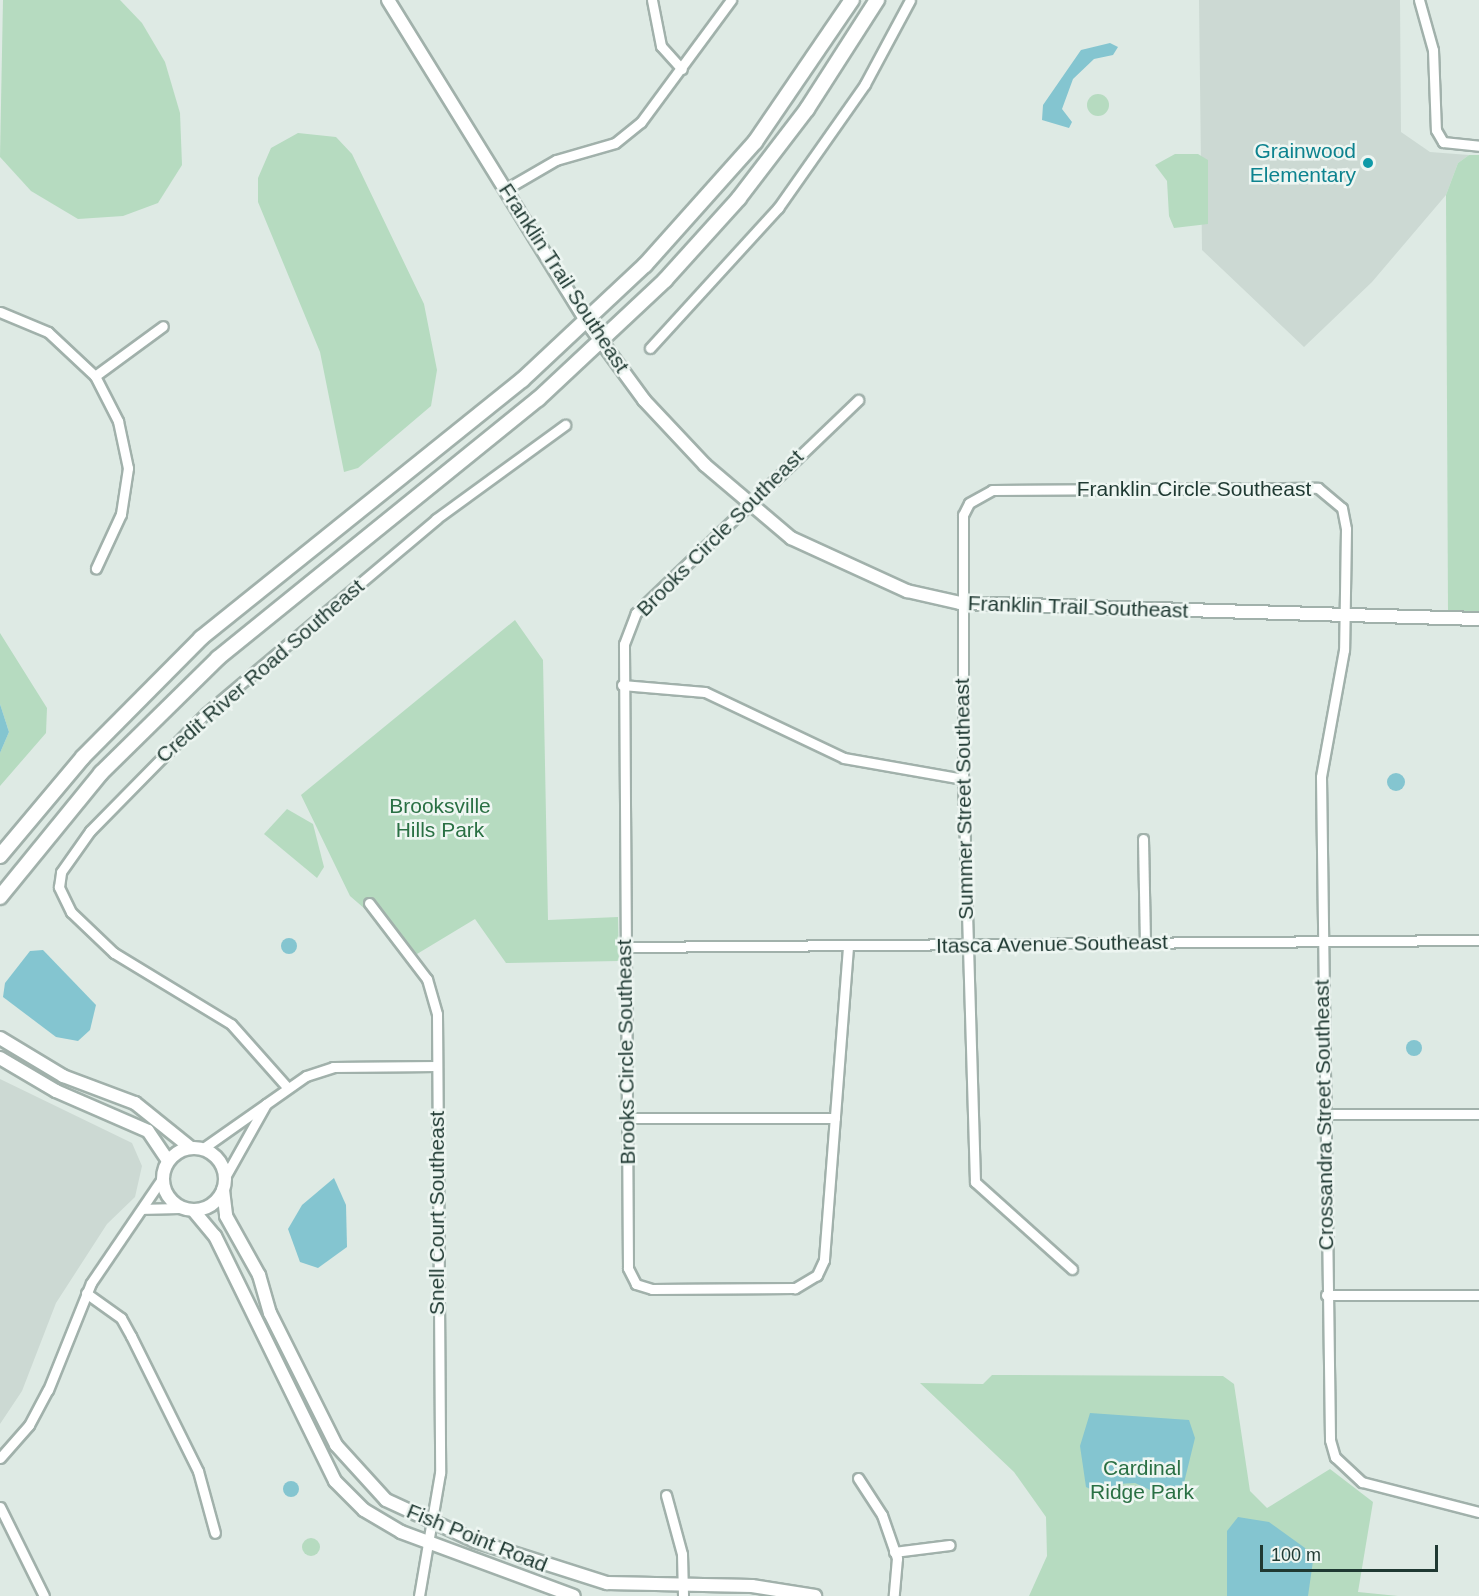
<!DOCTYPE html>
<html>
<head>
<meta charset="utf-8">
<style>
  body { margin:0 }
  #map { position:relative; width:1479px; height:1596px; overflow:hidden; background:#deeae4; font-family:Helvetica,sans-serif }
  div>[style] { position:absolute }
  .built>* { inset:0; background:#ccd9d3 }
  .green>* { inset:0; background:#b6dbc0 }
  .round { border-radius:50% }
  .water>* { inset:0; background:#84c5d0 }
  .roads { filter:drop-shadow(2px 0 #a1b1ab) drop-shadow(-2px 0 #a1b1ab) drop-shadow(0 2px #a1b1ab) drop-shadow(0 -2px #a1b1ab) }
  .minor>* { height:9px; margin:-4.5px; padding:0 4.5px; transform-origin:4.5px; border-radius:4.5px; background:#fff }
  .tertiary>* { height:12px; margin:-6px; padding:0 6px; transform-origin:6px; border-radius:6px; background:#fff }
  .tertiary>.ring { margin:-6px; padding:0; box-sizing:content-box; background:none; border:12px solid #fff; border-radius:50% }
  .secondary>* { height:14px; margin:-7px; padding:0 7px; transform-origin:7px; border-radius:7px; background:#fff }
  .dots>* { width:16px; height:16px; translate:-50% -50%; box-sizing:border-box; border:3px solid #eef6f2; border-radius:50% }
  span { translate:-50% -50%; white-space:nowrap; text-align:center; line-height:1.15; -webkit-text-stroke:5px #eef6f2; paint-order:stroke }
  .culture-label { font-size:21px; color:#0d838f }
  .right { translate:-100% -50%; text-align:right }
  .street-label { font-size:21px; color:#1f3932 }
  .park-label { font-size:21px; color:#2a7044 }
  .scale { position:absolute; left:1260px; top:1545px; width:178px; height:27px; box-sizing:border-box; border:3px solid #1f3932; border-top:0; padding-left:8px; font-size:18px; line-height:21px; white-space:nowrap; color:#1f3932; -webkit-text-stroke:4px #eef6f2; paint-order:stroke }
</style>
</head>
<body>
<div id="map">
  <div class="built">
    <div style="clip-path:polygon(1199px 0,1400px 0,1401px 132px,1430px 152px,1469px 155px,1458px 163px,1446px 195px,1372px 282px,1304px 347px,1202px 250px)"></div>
    <div style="clip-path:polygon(0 1079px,132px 1143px,142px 1166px,135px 1197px,107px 1224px,56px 1303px,22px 1391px,0 1424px)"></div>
  </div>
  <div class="green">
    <div style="clip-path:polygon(3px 0,120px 0,142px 23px,165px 62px,180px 113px,182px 165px,158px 203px,123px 216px,78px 219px,31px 191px,0 157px)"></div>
    <div class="round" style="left:1087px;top:94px;width:22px;height:22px"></div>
    <div style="clip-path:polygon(298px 133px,336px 137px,352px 154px,424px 304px,437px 370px,431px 406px,358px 468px,344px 472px,320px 352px,258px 202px,258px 178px,271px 148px)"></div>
    <div style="clip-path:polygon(1175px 154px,1198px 154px,1208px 160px,1208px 224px,1174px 228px,1169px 216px,1167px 181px,1155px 165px)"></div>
    <div style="clip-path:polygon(1469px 155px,1479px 155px,1479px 611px,1448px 611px,1446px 195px,1458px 163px)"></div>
    <div style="clip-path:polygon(515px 620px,543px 660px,548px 920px,618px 917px,619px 961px,506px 963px,475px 919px,417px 954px,350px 896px,301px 795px)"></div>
    <div style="clip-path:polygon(0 633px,47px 708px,46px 733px,0 786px,0 753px,9px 732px,0 704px)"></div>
    <div style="clip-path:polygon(287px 809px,313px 824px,324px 867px,317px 878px,264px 834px)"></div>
    <div style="clip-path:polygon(992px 1375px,1223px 1376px,1234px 1384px,1250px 1491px,1267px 1508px,1330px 1469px,1373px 1502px,1358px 1592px,1398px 1596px,1029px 1596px,1047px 1556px,1046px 1517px,1014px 1472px,920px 1383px,983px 1384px)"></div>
    <div class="round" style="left:302px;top:1538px;width:18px;height:18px"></div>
  </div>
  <div class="water">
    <div style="clip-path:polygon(1110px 43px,1118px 47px,1113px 55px,1094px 59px,1073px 79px,1062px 109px,1072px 122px,1069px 128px,1042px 120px,1043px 105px,1081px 50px)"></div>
    <div style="clip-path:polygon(0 704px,9px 732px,0 753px)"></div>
    <div class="round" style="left:1387px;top:773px;width:18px;height:18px"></div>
    <div class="round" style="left:281px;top:938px;width:16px;height:16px"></div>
    <div style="clip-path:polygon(43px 950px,96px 1005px,90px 1030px,78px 1041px,56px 1037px,3px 997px,5px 983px,30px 951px)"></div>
    <div class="round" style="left:1406px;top:1040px;width:16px;height:16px"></div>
    <div style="clip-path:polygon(334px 1178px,346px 1205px,347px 1247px,318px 1268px,300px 1262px,288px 1229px,302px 1205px)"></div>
    <div style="clip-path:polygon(1090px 1413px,1189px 1420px,1195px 1438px,1181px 1495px,1163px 1496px,1135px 1483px,1118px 1484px,1103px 1495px,1086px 1487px,1080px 1446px)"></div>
    <div class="round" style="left:283px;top:1481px;width:16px;height:16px"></div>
    <div style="clip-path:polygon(1238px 1517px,1269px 1522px,1305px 1548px,1313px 1561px,1308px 1596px,1227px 1596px,1227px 1531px)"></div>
  </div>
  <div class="roads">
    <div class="minor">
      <div style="left:652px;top:0;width:47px;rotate:78.9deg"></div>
      <div style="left:661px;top:46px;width:31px;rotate:48deg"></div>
      <div style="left:1419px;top:0;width:52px;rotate:74.4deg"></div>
      <div style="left:1433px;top:50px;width:80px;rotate:87.9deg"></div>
      <div style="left:1436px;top:130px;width:14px;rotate:60deg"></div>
      <div style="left:1443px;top:142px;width:36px;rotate:6deg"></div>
      <div style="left:506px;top:189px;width:58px;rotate:-30.1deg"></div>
      <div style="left:556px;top:160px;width:61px;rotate:-16.1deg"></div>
      <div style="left:615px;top:143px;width:33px;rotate:-39deg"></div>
      <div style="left:641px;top:122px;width:152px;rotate:-53.6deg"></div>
      <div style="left:0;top:312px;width:52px;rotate:22.6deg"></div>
      <div style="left:48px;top:332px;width:64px;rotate:43.1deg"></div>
      <div style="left:95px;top:376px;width:51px;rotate:62.9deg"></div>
      <div style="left:118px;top:421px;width:48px;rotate:78deg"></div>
      <div style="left:128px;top:468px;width:47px;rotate:98.7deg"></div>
      <div style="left:121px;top:514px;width:60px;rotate:114.8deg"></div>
      <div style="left:650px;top:348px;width:190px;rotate:-47.6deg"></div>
      <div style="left:778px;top:208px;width:151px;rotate:-54.9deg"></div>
      <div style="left:865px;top:84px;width:95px;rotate:-61.8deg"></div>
      <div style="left:95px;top:376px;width:84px;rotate:-36.3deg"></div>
      <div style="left:622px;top:685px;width:83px;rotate:4.8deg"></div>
      <div style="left:705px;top:692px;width:154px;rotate:25.4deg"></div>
      <div style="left:844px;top:758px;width:121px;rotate:10deg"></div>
      <div style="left:1143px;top:839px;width:104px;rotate:88.9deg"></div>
      <div style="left:369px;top:903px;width:96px;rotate:52.7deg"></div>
      <div style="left:427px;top:979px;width:36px;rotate:74deg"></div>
      <div style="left:437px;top:1014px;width:459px;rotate:89.6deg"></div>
      <div style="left:440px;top:1473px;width:125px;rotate:99.7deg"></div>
      <div style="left:625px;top:947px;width:854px;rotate:-0.47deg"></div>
      <div style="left:848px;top:947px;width:314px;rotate:94.4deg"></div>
      <div style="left:824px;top:1260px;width:17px;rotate:115deg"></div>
      <div style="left:817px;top:1275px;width:26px;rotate:149deg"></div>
      <div style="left:795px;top:1288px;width:143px;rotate:179.6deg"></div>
      <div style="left:652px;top:1289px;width:17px;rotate:-163deg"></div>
      <div style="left:636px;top:1284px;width:18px;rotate:-117deg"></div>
      <div style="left:628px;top:1268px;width:624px;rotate:-90.37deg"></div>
      <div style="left:624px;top:644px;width:33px;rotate:-69deg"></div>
      <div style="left:636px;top:613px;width:308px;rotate:-43.8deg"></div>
      <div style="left:287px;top:1087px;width:84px;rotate:-131.6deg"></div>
      <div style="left:231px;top:1024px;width:137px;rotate:-148.7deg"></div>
      <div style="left:114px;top:953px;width:59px;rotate:-136.4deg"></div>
      <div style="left:71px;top:912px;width:28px;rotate:-116deg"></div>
      <div style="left:59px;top:887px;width:15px;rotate:-82deg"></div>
      <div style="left:61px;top:872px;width:50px;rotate:-54.7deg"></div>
      <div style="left:90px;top:831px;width:165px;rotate:-45.5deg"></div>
      <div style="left:206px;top:713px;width:301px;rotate:-40.1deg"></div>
      <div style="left:436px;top:519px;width:160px;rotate:-36.1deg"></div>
      <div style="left:266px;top:1104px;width:49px;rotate:-35deg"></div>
      <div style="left:306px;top:1076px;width:28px;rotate:-18deg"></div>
      <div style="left:333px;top:1067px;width:104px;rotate:-0.6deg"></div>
      <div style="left:1324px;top:1114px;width:155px"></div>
      <div style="left:627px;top:1118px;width:208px"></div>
      <div style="left:202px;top:1149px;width:78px;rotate:-35.1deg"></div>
      <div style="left:266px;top:1104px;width:84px;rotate:119.3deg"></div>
      <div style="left:143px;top:1209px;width:42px;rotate:-1.4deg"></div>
      <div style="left:1072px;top:1269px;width:130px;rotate:-138.1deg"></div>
      <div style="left:975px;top:1182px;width:403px;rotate:-91.7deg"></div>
      <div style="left:963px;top:779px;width:264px;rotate:-90deg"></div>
      <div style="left:963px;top:515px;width:13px;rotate:-63deg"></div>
      <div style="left:969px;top:503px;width:26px;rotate:-29deg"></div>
      <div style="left:992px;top:490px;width:326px;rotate:-0.4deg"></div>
      <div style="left:1318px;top:488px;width:31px;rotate:40deg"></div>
      <div style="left:1342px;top:508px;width:21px;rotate:79deg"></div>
      <div style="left:1346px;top:529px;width:121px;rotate:90.9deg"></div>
      <div style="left:1344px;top:650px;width:129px;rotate:100.3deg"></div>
      <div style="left:1321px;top:777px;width:663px;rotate:89.22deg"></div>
      <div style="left:1330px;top:1440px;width:18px;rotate:74deg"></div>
      <div style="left:1335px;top:1457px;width:37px;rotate:43deg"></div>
      <div style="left:1362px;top:1482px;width:121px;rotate:14.4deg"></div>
      <div style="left:86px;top:1293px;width:43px;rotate:35.5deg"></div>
      <div style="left:121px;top:1318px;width:21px;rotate:61deg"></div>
      <div style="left:131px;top:1336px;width:151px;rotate:63.6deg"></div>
      <div style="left:198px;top:1471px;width:64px;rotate:74.7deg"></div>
      <div style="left:1326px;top:1295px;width:153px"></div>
      <div style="left:0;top:1458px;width:44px;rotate:-48.7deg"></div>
      <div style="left:29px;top:1425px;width:40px;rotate:-62deg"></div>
      <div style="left:48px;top:1390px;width:115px;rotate:-68.1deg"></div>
      <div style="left:91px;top:1283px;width:128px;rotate:-55.8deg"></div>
      <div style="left:858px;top:1478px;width:44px;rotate:57deg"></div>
      <div style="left:882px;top:1515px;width:46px;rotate:70.8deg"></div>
      <div style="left:897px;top:1558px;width:38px;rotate:95deg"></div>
      <div style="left:666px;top:1495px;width:61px;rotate:74.8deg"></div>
      <div style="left:682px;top:1554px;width:42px;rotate:88.6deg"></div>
      <div style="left:0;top:1507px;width:99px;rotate:63.7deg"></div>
      <div style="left:894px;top:1552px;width:56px;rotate:-7.1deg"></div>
    </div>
    <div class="tertiary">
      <div style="left:388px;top:0;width:379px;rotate:58.3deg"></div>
      <div style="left:587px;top:322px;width:97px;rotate:53.8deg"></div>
      <div style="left:644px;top:400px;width:89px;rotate:46.8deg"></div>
      <div style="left:705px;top:465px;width:113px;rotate:40.3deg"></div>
      <div style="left:791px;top:538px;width:128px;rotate:24.6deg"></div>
      <div style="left:907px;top:591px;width:54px;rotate:12.8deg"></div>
      <div style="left:960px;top:603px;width:519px;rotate:1.77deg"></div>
      <div style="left:0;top:1038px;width:74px;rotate:31.1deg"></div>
      <div style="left:63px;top:1076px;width:77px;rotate:20.6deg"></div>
      <div style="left:135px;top:1103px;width:72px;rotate:38.8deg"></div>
      <div style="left:0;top:1058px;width:65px;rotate:30.5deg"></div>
      <div style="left:56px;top:1091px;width:100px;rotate:23.5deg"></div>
      <div style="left:148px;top:1131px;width:36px;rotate:56deg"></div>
      <div class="ring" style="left:163px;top:1148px;width:50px;height:50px"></div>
      <div style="left:223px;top:1190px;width:26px;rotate:83deg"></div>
      <div style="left:226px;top:1216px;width:68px;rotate:60.8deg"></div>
      <div style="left:259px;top:1275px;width:40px;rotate:74deg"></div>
      <div style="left:270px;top:1313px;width:148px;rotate:63.4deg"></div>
      <div style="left:336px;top:1445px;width:74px;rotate:47.7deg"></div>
      <div style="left:386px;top:1500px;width:98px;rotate:24.7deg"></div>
      <div style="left:475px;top:1541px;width:139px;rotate:17.7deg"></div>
      <div style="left:607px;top:1583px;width:145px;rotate:1.2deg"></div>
      <div style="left:752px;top:1586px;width:64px;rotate:9deg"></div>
      <div style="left:193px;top:1210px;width:34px;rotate:50deg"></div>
      <div style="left:215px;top:1236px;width:273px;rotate:63.9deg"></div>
      <div style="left:335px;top:1481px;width:41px;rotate:45deg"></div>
      <div style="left:364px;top:1510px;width:43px;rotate:30.7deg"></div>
      <div style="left:401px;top:1532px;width:184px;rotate:20.3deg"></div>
    </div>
    <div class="secondary">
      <div style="left:0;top:856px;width:129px;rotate:-50deg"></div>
      <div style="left:83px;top:757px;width:168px;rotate:-45.2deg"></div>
      <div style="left:201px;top:638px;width:412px;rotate:-38.8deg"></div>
      <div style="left:522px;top:380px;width:168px;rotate:-43.1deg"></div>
      <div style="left:645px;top:265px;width:165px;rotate:-48.2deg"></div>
      <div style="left:755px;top:142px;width:172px;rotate:-55.7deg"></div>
      <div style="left:0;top:897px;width:160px;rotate:-50.8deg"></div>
      <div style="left:101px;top:773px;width:164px;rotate:-44.5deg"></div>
      <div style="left:218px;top:658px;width:412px;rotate:-39deg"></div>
      <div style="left:538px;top:399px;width:174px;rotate:-43.1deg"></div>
      <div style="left:665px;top:280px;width:110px;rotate:-47.9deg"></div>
      <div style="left:739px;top:198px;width:112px;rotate:-52.6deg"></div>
      <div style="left:807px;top:109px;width:130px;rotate:-57.3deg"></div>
    </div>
  </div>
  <div class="dots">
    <div style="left:1368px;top:163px;background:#0f9aa8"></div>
  </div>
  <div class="culture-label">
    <span class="right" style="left:1356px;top:163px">Grainwood<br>Elementary</span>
  </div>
  <div class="street-label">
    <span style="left:564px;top:278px;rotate:57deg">Franklin Trail Southeast</span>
    <span style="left:1194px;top:489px">Franklin Circle Southeast</span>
    <span style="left:720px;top:533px;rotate:-45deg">Brooks Circle Southeast</span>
    <span style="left:1078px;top:607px;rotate:2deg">Franklin Trail Southeast</span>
    <span style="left:260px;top:671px;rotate:-41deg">Credit River Road Southeast</span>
    <span style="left:964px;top:799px;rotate:-91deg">Summer Street Southeast</span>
    <span style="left:1052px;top:944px;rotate:-1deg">Itasca Avenue Southeast</span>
    <span style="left:626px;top:1052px;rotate:-91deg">Brooks Circle Southeast</span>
    <span style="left:1324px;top:1115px;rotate:-91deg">Crossandra Street Southeast</span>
    <span style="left:437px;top:1213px;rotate:-90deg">Snell Court Southeast</span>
    <span style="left:477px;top:1538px;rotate:22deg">Fish Point Road</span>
  </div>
  <div class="park-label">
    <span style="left:440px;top:818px">Brooksville<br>Hills Park</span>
    <span style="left:1142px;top:1480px">Cardinal<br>Ridge Park</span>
  </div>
  <div class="scale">100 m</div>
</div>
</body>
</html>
